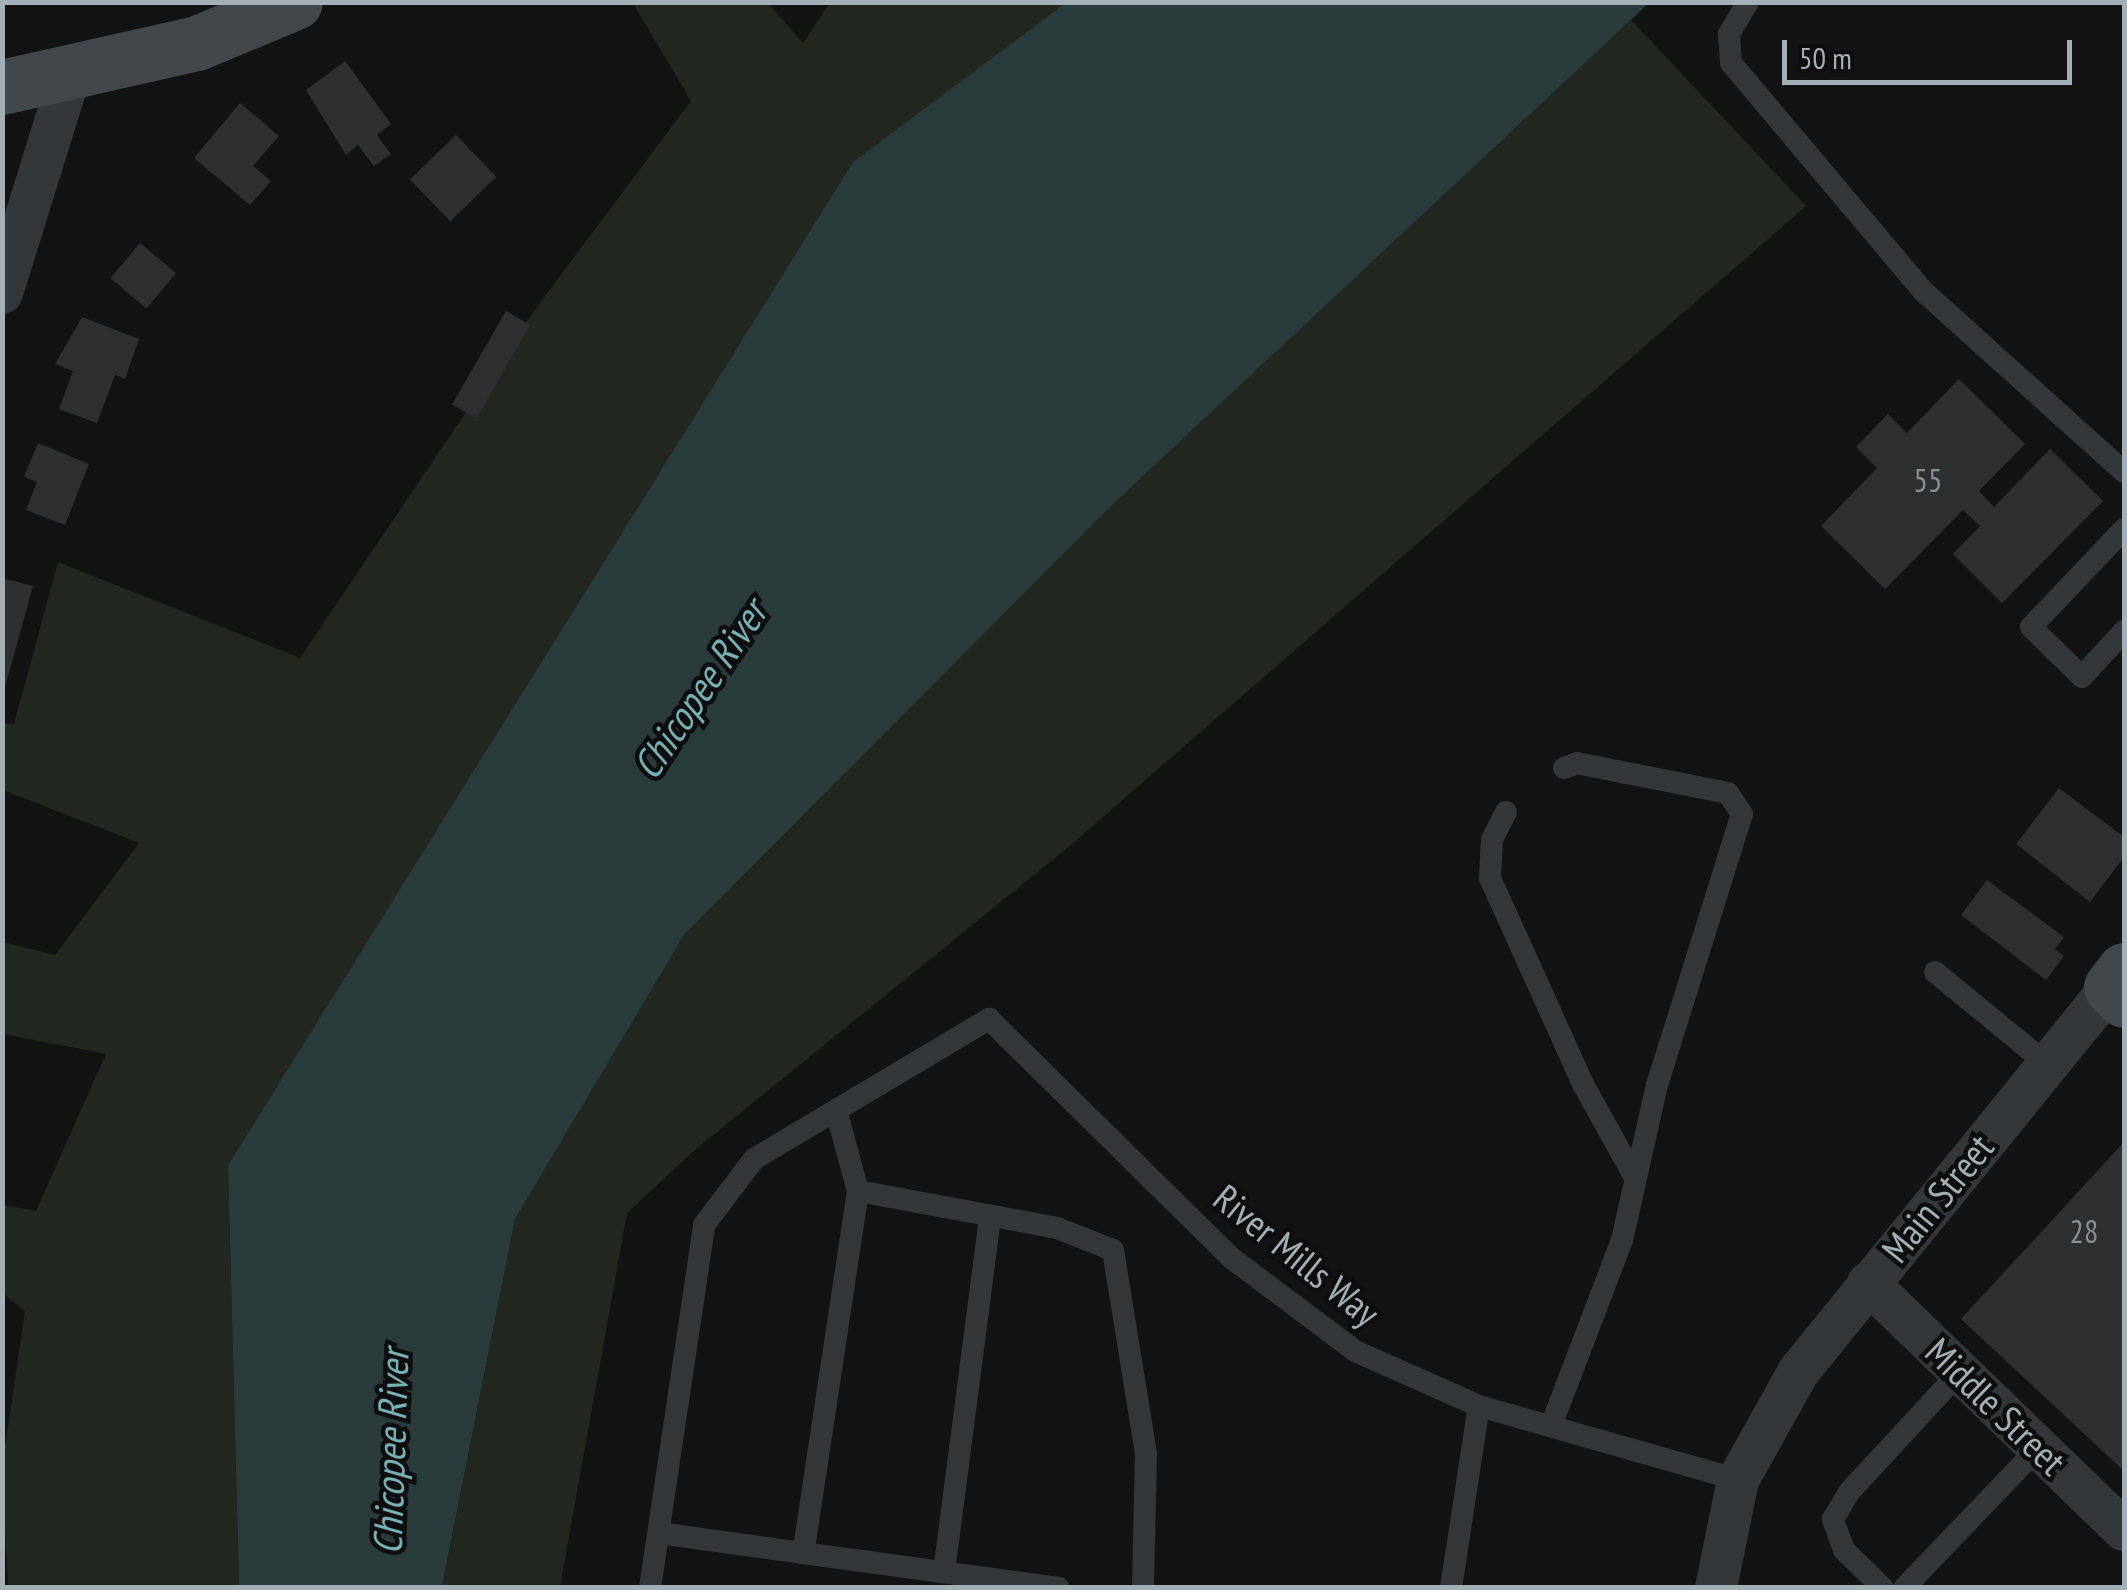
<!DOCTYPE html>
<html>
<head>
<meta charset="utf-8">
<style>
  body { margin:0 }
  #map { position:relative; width:2127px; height:1590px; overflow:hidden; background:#131314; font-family:"PT Sans Narrow",sans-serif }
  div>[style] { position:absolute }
  .green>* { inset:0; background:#22271f }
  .water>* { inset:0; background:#2a3b3b }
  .building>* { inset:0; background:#2d2f31; transform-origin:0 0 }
  .service>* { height:22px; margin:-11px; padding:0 11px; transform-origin:11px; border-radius:11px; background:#33373a }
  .minor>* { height:42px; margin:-21px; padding:0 21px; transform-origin:21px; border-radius:21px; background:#33373a }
  .secondary>* { height:55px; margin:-27.5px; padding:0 27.5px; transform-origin:27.5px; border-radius:27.5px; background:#41474a }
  span { translate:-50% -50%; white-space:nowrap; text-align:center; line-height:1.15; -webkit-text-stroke:9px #0e0e0f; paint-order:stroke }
  .number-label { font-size:32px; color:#869095 }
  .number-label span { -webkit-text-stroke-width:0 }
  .street-label { font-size:38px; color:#a3b1b6 }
  .water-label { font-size:40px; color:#78b1b3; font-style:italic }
  .frame { position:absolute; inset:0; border:5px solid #a3b1b6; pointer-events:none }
  .scale { position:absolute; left:1782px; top:40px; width:290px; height:45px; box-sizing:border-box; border:5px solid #a3b1b6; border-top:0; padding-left:12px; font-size:30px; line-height:35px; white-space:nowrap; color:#a3b1b6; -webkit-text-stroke:8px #0e0e0f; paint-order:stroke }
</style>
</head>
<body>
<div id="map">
  <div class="green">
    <div style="clip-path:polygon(633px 3px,768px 3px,803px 43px,830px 3px,1067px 3px,853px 162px,228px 1165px,239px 1587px,8px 1587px,2px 1467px,25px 1311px,3px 1293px,3px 1205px,36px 1211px,106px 1054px,3px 1034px,3px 942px,55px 955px,139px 843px,3px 790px,2px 723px,14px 724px,58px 562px,300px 658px,539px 304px,691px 101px)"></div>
    <div style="clip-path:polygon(1631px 20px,1806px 206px,1066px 849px,696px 1149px,627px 1213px,560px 1587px,442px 1588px,515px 1219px,684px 935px,1108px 509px)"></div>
  </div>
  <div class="water">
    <div style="clip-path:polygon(1067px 2px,1649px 3px,1108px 509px,684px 935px,515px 1219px,442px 1587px,239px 1587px,228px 1165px,853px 162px)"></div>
  </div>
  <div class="building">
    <div style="clip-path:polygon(345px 61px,391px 124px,377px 135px,391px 154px,374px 166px,358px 145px,346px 155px,306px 90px)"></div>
    <div style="clip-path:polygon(240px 103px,279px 136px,253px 166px,271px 181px,250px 205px,194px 158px)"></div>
    <div style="left:456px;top:135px;width:58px;height:64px;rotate:46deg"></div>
    <div style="left:140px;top:243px;width:47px;height:46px;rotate:40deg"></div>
    <div style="left:506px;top:311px;width:28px;height:108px;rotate:30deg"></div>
    <div style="clip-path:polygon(82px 317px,139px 339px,125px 379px,115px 375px,97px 423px,59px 409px,73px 371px,55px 364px)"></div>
    <div style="clip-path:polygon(1959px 379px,2025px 444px,1979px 491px,1994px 507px,2050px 449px,2103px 501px,2002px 603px,1953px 554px,1980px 526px,1963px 510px,1885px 589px,1821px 526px,1877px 468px,1856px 447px,1888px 414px,1907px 433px)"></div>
    <div style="clip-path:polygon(38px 443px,89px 464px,65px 525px,26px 510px,37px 482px,24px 477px)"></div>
    <div style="clip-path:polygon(2px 578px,33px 586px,4px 691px,2px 691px)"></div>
    <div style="clip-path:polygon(2059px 788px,2124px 837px,2124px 857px,2090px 902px,2016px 844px)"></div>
    <div style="clip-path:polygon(1987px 880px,2064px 937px,2055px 949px,2064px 956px,2046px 980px,1961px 915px)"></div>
    <div style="clip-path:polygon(2124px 1142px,2124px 1471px,1961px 1319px)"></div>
  </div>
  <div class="service">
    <div style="left:1748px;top:2px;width:37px;rotate:121deg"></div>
    <div style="left:1729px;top:34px;width:29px;rotate:86deg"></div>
    <div style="left:1731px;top:63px;width:298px;rotate:49.9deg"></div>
    <div style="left:1923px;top:291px;width:270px;rotate:42deg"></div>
    <div style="left:2124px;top:529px;width:135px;rotate:133.5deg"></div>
    <div style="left:2031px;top:627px;width:71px;rotate:44.4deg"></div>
    <div style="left:2082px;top:677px;width:62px;rotate:-47.6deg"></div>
    <div style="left:1506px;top:812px;width:31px;rotate:117deg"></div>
    <div style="left:1492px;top:840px;width:38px;rotate:93deg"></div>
    <div style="left:1490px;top:878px;width:228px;rotate:65.7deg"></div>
    <div style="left:1584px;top:1086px;width:103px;rotate:60.9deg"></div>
    <div style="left:1935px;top:972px;width:145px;rotate:39.4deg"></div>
    <div style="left:836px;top:1110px;width:84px;rotate:74.8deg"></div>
    <div style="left:858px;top:1191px;width:202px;rotate:10.5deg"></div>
    <div style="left:1057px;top:1228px;width:60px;rotate:21.4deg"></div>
    <div style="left:1113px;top:1250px;width:206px;rotate:80.8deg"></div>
    <div style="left:1146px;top:1453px;width:135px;rotate:91.3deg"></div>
    <div style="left:858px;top:1191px;width:366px;rotate:98.6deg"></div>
    <div style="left:803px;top:1553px;width:258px;rotate:7.8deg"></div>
    <div style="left:1551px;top:1426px;width:199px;rotate:-69.1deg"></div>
    <div style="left:1622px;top:1240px;width:159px;rotate:-77.3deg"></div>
    <div style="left:1657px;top:1085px;width:284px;rotate:-72.6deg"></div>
    <div style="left:1742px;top:814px;width:25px;rotate:-124deg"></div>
    <div style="left:1728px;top:793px;width:154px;rotate:-168.8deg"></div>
    <div style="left:1577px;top:763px;width:14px;rotate:159deg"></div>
    <div style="left:659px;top:1533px;width:145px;rotate:7.9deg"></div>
    <div style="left:944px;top:1572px;width:359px;rotate:-82.6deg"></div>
    <div style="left:650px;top:1588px;width:367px;rotate:-81.5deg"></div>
    <div style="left:704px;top:1225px;width:83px;rotate:-52.9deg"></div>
    <div style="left:754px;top:1159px;width:274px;rotate:-30.8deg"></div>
    <div style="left:989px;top:1019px;width:339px;rotate:44.6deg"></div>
    <div style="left:1230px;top:1257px;width:156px;rotate:36.9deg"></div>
    <div style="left:1355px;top:1351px;width:136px;rotate:23.9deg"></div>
    <div style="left:1479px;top:1406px;width:269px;rotate:15.9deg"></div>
    <div style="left:1451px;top:1588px;width:184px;rotate:-81.3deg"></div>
    <div style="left:1883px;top:1588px;width:54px;rotate:-135.7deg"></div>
    <div style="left:1844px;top:1550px;width:33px;rotate:-110deg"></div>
    <div style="left:1833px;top:1519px;width:33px;rotate:-59deg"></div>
    <div style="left:1850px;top:1491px;width:162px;rotate:-47.3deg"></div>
    <div style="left:1904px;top:1588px;width:195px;rotate:-46.2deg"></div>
  </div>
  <div class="minor">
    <div style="left:2px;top:293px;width:228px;rotate:-72.7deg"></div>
    <div style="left:1868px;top:1283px;width:356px;rotate:44deg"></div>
    <div style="left:1716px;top:1588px;width:110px;rotate:-78.5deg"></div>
    <div style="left:1738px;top:1480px;width:125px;rotate:-60.8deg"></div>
    <div style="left:1799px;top:1371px;width:495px;rotate:-50.9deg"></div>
  </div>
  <div class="secondary">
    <div style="left:2px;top:87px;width:200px;rotate:-12.7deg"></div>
    <div style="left:197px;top:43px;width:106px;rotate:-22.7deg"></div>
    <div style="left:2124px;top:970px;width:21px;rotate:127deg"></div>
    <div style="left:2111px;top:987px;width:18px;rotate:45deg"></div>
  </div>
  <div class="number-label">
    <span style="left:1928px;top:480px">55</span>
    <span style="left:2084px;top:1231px">28</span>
  </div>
  <div class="street-label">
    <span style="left:1937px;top:1198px;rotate:-51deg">Main Street</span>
    <span style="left:1297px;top:1255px;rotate:39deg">River Mills Way</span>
    <span style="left:1996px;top:1406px;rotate:44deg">Middle Street</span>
  </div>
  <div class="water-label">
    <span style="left:699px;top:689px;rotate:-56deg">Chicopee River</span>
    <span style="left:390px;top:1452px;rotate:-88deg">Chicopee River</span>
  </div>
  <div class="frame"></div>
  <div class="scale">50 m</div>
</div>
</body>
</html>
